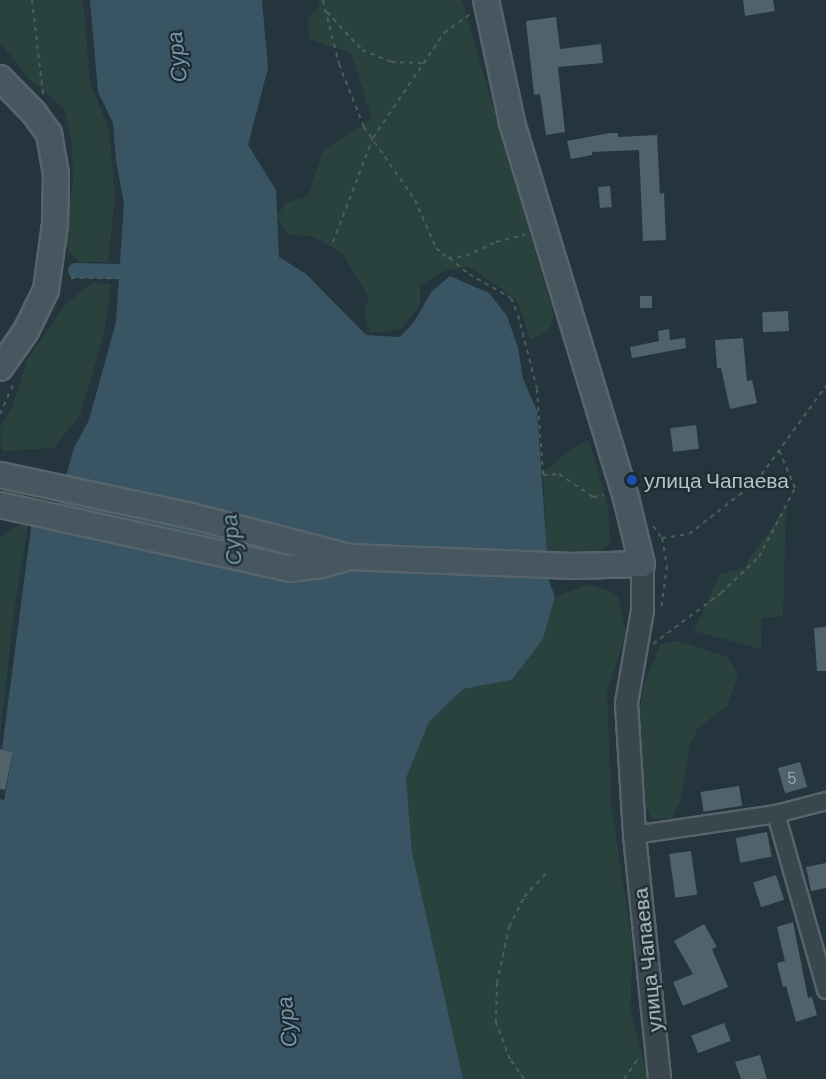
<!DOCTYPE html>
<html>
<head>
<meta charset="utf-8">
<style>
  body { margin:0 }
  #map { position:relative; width:826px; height:1079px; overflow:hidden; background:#25353d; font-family:Barlow,sans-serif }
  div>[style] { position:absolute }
  .green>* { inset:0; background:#2a423d }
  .water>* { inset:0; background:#395564 }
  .canal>* { height:15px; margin:-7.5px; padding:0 7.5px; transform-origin:7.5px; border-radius:7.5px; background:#395564 }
  .building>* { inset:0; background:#50626a; transform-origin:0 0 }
  .path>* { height:2px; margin-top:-1px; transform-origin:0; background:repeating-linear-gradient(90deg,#495f5b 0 4.5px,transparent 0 9px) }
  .roads { filter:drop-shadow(2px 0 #57646b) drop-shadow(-2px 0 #57646b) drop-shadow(0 2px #57646b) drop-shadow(0 -2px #57646b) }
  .minor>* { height:16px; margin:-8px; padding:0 8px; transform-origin:8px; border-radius:8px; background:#39464d }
  .tertiary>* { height:21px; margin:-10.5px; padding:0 10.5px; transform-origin:10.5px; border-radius:10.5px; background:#39464d }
  .secondary>* { height:24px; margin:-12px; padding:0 12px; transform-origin:12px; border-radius:12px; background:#475760 }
  .dots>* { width:16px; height:16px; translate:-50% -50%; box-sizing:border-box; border:3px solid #1e2b32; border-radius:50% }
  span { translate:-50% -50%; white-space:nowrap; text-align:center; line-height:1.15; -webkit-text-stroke:4.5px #1e2b32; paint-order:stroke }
  .number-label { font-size:18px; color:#9ca9b0 }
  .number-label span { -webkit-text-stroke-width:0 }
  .poi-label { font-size:21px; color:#b5c1c8 }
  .left { translate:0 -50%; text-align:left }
  .street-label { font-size:21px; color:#b5c1c8 }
  .water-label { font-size:22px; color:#7699aa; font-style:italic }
</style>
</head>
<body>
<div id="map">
  <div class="green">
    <div style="clip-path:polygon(0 0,83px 0,90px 82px,109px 130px,115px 197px,108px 262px,78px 262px,63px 243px,73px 184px,72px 143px,64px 108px,29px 79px,0 42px)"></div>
    <div style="clip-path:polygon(316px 0,462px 0,554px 316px,549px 330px,531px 340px,516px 299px,469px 267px,444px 271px,420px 285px,420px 305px,402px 328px,385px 332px,370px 332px,364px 313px,369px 297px,341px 252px,312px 236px,288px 235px,277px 217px,285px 203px,308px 196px,323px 150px,372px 119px,351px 53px,309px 39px,308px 19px,320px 5px)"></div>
    <div style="clip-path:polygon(92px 283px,111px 284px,104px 334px,80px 415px,54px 448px,2px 451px,0 427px,11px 410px,27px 360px,67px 303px)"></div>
    <div style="clip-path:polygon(589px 440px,608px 507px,610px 543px,597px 555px,547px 556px,543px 469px,548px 469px,568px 451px)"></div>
    <div style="clip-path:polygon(786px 508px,783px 616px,762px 618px,761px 649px,694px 631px,720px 574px,743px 568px)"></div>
    <div style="clip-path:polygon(29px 519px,16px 597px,0 735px,0 537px)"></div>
    <div style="clip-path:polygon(589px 584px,618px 595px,626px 633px,607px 692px,611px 805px,633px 947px,630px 1009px,648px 1079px,463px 1079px,412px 852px,406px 778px,429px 722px,463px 689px,513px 680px,543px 639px,555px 597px)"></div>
    <div style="clip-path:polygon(677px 641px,728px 657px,738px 675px,727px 706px,698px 728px,689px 748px,682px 796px,672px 818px,652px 819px,640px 797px,633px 755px,644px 685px,661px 644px)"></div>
  </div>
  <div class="water">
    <div style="clip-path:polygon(90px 0,262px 0,268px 68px,248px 145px,276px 190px,279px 257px,306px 274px,366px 335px,400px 337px,414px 322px,432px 291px,450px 276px,489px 293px,507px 316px,518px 348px,523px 379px,537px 411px,549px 581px,555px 597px,543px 639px,512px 680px,463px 689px,429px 722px,406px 778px,412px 852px,463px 1079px,0 1079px,0 799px,4px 800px,13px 752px,2px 749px,33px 513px,54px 517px,74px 448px,89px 420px,116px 322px,124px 204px,116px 160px,113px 123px,98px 92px)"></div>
  </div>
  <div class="canal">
    <div style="left:75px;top:270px;width:43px;rotate:1.3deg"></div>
  </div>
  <div class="building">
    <div style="clip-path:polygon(743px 0,773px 0,775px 11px,745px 16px)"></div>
    <div style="clip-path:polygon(556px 17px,560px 49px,601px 44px,603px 63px,558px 67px,565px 132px,546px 135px,540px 94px,534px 95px,526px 21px)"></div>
    <div style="clip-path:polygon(610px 133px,618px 133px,618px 137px,657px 135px,660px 194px,664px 193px,666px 240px,643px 241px,639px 150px,592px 152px,592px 155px,571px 159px,567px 141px)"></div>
    <div style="left:610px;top:186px;width:21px;height:12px;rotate:85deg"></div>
    <div style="left:640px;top:296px;width:12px;height:12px"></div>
    <div style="left:788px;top:311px;width:20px;height:26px;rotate:87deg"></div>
    <div style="clip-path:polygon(669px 329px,670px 340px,685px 338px,686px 348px,632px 358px,630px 347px,659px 341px,658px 331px)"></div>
    <div style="clip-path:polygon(743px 338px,747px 381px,752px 380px,757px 403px,730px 409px,721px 368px,717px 368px,715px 340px)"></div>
    <div style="left:696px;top:425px;width:24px;height:26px;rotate:83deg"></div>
    <div style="clip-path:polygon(826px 627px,826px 671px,817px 671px,814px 628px)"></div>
    <div style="clip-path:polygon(0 749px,13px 752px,5px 790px,0 789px)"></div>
    <div style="left:800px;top:762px;width:26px;height:23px;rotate:74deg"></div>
    <div style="left:739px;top:786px;width:20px;height:39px;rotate:81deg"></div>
    <div style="left:767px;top:832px;width:25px;height:32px;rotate:79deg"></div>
    <div style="left:691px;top:851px;width:44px;height:22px;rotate:82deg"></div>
    <div style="clip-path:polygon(826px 863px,826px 888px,811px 891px,806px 867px)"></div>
    <div style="left:776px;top:875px;width:26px;height:24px;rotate:72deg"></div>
    <div style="clip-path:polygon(793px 922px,808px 998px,812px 997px,817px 1015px,796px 1022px,786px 986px,783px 987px,777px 963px,785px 961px,777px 927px)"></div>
    <div style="clip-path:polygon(704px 924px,717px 947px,712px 949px,728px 987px,683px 1006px,673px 982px,693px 974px,674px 941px)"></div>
    <div style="left:724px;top:1023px;width:19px;height:35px;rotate:69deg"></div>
    <div style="clip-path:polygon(760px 1055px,767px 1079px,741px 1079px,735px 1062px)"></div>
  </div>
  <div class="path">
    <div style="left:32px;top:0;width:95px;rotate:83.3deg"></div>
    <div style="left:323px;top:0;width:66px;rotate:76deg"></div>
    <div style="left:339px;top:64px;width:68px;rotate:68.4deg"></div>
    <div style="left:364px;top:127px;width:89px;rotate:55.1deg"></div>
    <div style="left:415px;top:200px;width:52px;rotate:66.4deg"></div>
    <div style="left:436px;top:248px;width:16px;rotate:40deg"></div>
    <div style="left:448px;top:258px;width:18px;rotate:-6deg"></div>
    <div style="left:466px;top:256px;width:33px;rotate:-25deg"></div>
    <div style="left:496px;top:242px;width:30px;rotate:-14deg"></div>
    <div style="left:327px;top:12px;width:52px;rotate:47.4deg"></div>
    <div style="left:362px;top:50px;width:31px;rotate:22deg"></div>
    <div style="left:391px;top:62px;width:31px;rotate:2deg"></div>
    <div style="left:333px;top:242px;width:111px;rotate:-69deg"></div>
    <div style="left:373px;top:138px;width:127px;rotate:-55.9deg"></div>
    <div style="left:444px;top:33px;width:32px;rotate:-36deg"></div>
    <div style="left:449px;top:258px;width:26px;rotate:39deg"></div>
    <div style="left:469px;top:274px;width:48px;rotate:29.7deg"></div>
    <div style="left:511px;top:298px;width:18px;rotate:68deg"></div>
    <div style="left:518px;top:315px;width:76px;rotate:75.6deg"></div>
    <div style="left:537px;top:389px;width:86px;rotate:86deg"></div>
    <div style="left:543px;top:475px;width:16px;rotate:-4deg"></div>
    <div style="left:559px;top:474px;width:41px;rotate:34.1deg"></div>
    <div style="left:593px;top:497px;width:11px;rotate:-10deg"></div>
    <div style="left:71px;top:278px;width:47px"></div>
    <div style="left:0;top:414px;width:36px;rotate:-66deg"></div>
    <div style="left:653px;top:526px;width:15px;rotate:53deg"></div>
    <div style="left:662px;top:538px;width:28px;rotate:80deg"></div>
    <div style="left:667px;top:566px;width:44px;rotate:97.8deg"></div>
    <div style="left:662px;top:538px;width:27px;rotate:-8deg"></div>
    <div style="left:689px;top:534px;width:85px;rotate:-37.8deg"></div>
    <div style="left:756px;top:482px;width:119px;rotate:-53.9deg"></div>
    <div style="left:653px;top:644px;width:85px;rotate:-36.9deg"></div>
    <div style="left:721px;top:593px;width:52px;rotate:-43.5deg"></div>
    <div style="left:759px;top:557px;width:78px;rotate:-62.4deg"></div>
    <div style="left:795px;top:488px;width:41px;rotate:-112.8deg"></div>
    <div style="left:524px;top:1079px;width:24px;rotate:-125deg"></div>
    <div style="left:510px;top:1059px;width:39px;rotate:-111deg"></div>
    <div style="left:496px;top:1023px;width:40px;rotate:-88.6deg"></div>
    <div style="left:497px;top:983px;width:57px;rotate:-77.9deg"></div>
    <div style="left:509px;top:927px;width:34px;rotate:-63deg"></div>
    <div style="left:524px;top:897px;width:34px;rotate:-47deg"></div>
    <div style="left:624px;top:1079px;width:24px;rotate:-55deg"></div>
  </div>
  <div class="roads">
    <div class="minor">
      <div style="left:776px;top:814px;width:183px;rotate:74.1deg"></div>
      <div style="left:634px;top:835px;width:144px;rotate:-8.4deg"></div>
      <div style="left:776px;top:814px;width:52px;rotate:-14.6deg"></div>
    </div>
    <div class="tertiary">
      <div style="left:642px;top:564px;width:46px;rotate:90deg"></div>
      <div style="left:642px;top:610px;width:94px;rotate:99.8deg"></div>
      <div style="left:626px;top:703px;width:132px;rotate:86.5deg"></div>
      <div style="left:634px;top:835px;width:245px;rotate:84.1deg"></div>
    </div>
    <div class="secondary">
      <div style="left:0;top:78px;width:49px;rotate:45.8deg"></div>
      <div style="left:34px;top:113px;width:26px;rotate:54deg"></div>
      <div style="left:49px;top:134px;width:41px;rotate:80.1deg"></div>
      <div style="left:56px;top:174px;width:50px;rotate:91.1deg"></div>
      <div style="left:55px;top:224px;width:67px;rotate:97.8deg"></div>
      <div style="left:46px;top:290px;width:46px;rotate:116deg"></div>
      <div style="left:26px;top:331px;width:45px;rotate:125.1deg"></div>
      <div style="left:0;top:475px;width:196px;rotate:12.1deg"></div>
      <div style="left:192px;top:516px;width:162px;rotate:14.6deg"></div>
      <div style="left:349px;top:557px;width:224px;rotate:2.3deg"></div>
      <div style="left:573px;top:566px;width:69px;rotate:-1.7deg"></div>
      <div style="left:642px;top:564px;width:68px;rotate:-103.6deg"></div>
      <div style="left:626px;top:498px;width:393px;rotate:-106.9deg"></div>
      <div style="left:512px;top:122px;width:125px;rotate:-102deg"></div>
      <div style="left:0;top:505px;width:297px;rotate:12.4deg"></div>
      <div style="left:290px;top:569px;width:32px;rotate:-7deg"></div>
      <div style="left:322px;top:565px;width:26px;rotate:-16deg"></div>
    </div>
  </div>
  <div class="dots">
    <div style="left:632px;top:480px;background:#1a4fb4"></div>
  </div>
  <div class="number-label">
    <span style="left:792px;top:777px">5</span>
  </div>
  <div class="poi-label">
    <span class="left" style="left:644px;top:480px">улица Чапаева</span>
  </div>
  <div class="street-label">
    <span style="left:647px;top:960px;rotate:-96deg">улица Чапаева</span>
  </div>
  <div class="water-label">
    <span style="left:176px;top:57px;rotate:-96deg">Сура</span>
    <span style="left:231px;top:540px;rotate:-96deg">Сура</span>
    <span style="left:286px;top:1022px;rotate:-96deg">Сура</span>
  </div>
</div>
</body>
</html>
